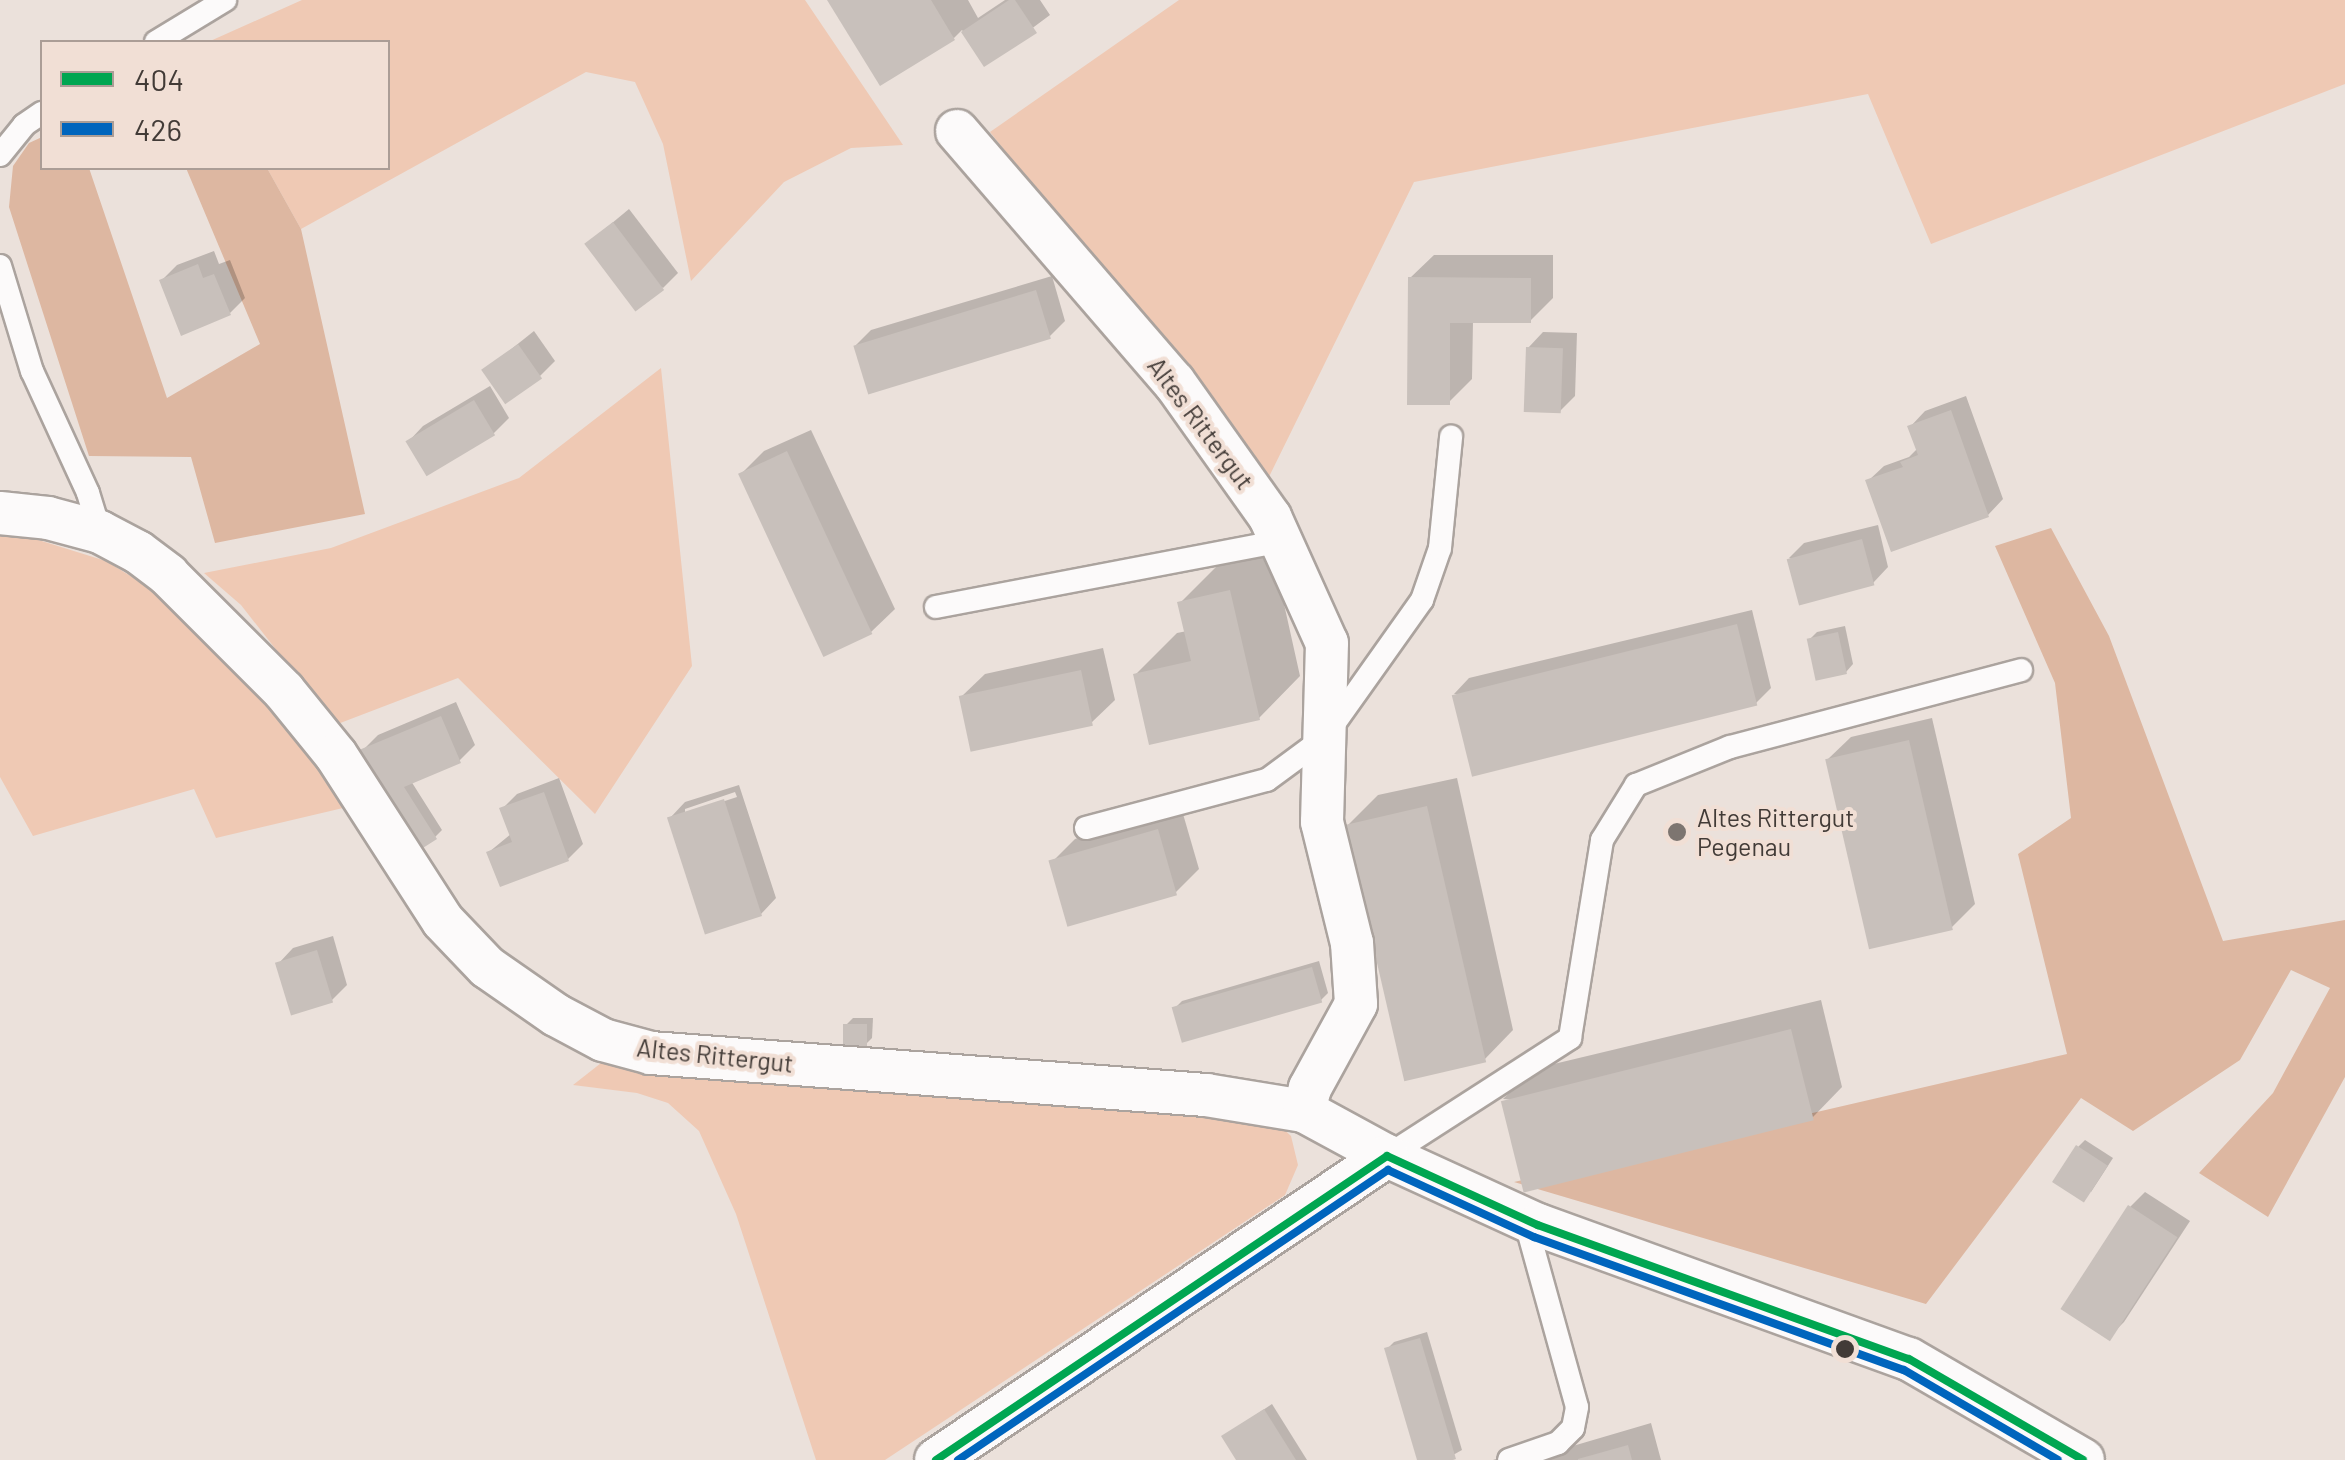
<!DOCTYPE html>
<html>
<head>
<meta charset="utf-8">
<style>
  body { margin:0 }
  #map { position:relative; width:2345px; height:1460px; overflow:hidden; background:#ebe1db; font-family:Barlow,sans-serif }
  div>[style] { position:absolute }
  .green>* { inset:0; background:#efc9b4 }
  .forest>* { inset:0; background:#ddb7a1 }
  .shadow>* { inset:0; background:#0003 }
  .building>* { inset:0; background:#c8c0bb; transform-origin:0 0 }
  .roads { filter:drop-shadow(2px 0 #aba39e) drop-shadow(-2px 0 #aba39e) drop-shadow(0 2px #aba39e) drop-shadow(0 -2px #aba39e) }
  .service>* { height:22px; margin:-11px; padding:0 11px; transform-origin:11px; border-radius:11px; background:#fcfafa }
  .minor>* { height:42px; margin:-21px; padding:0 21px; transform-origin:21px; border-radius:21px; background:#fcfafa }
  .bus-1>* { height:8px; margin:-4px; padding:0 4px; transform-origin:4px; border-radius:4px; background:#00a651 }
  .bus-2>* { height:8px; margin:-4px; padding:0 4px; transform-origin:4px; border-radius:4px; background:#0065bd }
  .dots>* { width:28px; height:28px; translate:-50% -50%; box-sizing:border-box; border:5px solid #f1dfd5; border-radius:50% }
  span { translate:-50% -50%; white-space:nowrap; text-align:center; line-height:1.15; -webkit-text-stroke:8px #f1dfd5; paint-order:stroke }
  .street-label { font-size:25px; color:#423b37 }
  .poi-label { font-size:25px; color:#423b37 }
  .left { translate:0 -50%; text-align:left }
  .legend { position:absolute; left:40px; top:40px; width:350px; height:130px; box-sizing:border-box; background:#f1dfd5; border:2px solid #ab9d96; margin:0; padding:12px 18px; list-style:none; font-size:30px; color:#423b37 }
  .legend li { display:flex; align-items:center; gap:20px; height:50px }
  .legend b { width:50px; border:2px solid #ab9d96 }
</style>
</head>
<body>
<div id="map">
  <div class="green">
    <div style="clip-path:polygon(302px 0,805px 0,903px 145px,851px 148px,784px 182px,691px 281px,663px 144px,635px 82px,586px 72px,301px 229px,267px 168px,388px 168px,388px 42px,208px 42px)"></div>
    <div style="clip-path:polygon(1179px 0,2345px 0,2345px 84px,1931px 244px,1868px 94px,1414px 182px,1266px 483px,990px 132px)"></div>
    <div style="clip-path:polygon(661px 368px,692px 666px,595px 814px,458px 678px,335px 725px,241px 605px,204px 573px,331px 548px,519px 478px)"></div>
    <div style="clip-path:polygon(0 533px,16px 533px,106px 561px,196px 616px,286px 712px,343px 808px,216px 838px,194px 789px,33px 836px,0 777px)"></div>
    <div style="clip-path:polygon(610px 1056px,1269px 1115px,1291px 1136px,1298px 1165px,1285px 1195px,885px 1460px,816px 1460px,736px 1214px,699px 1131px,668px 1103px,637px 1093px,573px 1085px)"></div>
  </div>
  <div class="forest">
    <div style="clip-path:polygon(42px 137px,42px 168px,89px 168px,167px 398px,260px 344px,186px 168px,267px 168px,301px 229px,365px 514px,215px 543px,191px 457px,89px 456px,9px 207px,13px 166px,29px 143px)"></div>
    <div style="clip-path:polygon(2051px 528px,2109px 636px,2223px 941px,2345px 920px,2345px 1077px,2268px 1217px,2199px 1173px,2273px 1093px,2330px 988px,2291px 970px,2240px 1060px,2133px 1131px,2081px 1098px,1926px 1304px,1514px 1182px,2067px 1054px,2018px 854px,2071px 818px,2055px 683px,1995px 546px)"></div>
  </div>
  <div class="shadow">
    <div style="clip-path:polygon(830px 0,968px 0,978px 18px,1005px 0,1040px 0,1050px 15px,984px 64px,962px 30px,954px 38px)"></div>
    <div style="clip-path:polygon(629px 209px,678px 273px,663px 288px,588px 243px)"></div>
    <div style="clip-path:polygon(214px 251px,219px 264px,230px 260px,245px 298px,230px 313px,162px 280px,177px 265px)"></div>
    <div style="clip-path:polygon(1434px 255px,1553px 255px,1553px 298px,1530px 321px,1473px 321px,1472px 379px,1449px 402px,1410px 278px)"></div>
    <div style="clip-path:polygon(1052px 276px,1065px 321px,1050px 336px,856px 345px,871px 330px)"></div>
    <div style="clip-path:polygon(534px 331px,555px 361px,540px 376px,484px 371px)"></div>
    <div style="clip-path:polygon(1543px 332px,1577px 333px,1575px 396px,1559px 412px,1528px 348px)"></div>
    <div style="clip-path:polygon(490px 386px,509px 418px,494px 433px,408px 442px,423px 426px)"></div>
    <div style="clip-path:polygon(1966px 396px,2003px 499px,1988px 515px,1868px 481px,1884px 466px,1909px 457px,1918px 448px,1910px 427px,1925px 411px)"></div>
    <div style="clip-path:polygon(811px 430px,895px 609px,871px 632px,741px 474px,764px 451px)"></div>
    <div style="clip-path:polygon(1878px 525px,1888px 567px,1873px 583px,1789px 558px,1804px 543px)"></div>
    <div style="clip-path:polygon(1272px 550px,1300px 676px,1259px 718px,1135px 675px,1177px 633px,1187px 631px,1180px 603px,1222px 561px)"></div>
    <div style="clip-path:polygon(1752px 610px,1771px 688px,1756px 703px,1454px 694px,1469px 678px)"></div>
    <div style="clip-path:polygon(1845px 626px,1853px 664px,1846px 672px,1810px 639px,1817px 632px)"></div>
    <div style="clip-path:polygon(1103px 648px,1115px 700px,1091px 723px,961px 697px,985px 674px)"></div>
    <div style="clip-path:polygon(456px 702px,475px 745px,459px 761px,411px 781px,442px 830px,435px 837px,362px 751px,378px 735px)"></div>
    <div style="clip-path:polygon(1932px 718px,1975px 904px,1952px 927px,1827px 760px,1851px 737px)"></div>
    <div style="clip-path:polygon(559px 778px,583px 844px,568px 859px,489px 852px,511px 834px,502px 809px,517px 794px)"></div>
    <div style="clip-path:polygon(1457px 778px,1513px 1030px,1483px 1061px,1347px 826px,1378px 795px)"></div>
    <div style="clip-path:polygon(evenodd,739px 785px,776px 898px,761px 914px,670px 818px,685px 802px,739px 785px,735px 792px,737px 797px,685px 814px,685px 809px,735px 792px)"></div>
    <div style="clip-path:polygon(1181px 807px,1199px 869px,1176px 892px,1052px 862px,1075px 839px)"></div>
    <div style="clip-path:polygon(333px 936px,347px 985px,332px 1000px,278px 964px,293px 948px)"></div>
    <div style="clip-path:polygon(1319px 961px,1328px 993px,1321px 1000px,1175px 1008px,1182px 1001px)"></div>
    <div style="clip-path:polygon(1821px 1000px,1842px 1087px,1812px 1118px,1503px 1099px,1533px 1069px)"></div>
    <div style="clip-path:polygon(853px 1018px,873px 1018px,872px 1038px,865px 1045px,846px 1025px)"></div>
    <div style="clip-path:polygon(2085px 1140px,2113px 1158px,2091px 1192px,2078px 1147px)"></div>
    <div style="clip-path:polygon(2145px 1192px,2190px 1221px,2124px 1322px,2109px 1337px,2130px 1207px)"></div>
    <div style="clip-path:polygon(1427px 1332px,1462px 1450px,1444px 1460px,1420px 1460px,1387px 1349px,1394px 1342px)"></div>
    <div style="clip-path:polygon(1272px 1404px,1307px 1460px,1239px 1460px,1224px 1436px)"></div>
    <div style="clip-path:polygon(1651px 1423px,1661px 1460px,1493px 1460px,1563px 1435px,1566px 1448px)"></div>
  </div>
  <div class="building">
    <div style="clip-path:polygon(827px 0,931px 0,955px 40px,880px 86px)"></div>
    <div style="clip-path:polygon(1009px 0,1015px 0,1037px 33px,984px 67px,961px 32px)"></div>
    <div style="left:613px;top:222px;width:85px;height:36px;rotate:53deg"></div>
    <div style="clip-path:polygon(198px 264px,203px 278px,214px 274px,231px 315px,181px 336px,159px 280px)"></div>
    <div style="clip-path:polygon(1408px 277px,1531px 278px,1531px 323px,1450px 323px,1450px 405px,1407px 405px)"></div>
    <div style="left:1036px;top:290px;width:51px;height:191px;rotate:73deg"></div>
    <div style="left:518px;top:344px;width:42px;height:45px;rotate:55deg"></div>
    <div style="left:1526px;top:347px;width:37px;height:65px;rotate:2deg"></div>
    <div style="left:474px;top:400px;width:41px;height:80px;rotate:59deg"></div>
    <div style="clip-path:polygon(1951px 410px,1989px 517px,1891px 552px,1865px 480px,1903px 467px,1900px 462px,1918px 455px,1907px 426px)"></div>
    <div style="left:787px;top:451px;width:202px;height:54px;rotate:65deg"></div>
    <div style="left:1862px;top:539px;width:48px;height:78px;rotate:75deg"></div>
    <div style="clip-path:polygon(1230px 590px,1260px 720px,1149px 745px,1133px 674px,1191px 661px,1177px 602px)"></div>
    <div style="left:1737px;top:624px;width:84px;height:294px;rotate:76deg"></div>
    <div style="left:1838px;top:632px;width:43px;height:32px;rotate:78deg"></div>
    <div style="left:1081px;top:670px;width:57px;height:125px;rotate:78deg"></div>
    <div style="clip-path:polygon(441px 716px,461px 763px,404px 787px,437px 839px,415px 853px,379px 797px,359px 750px)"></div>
    <div style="left:1909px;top:740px;width:195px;height:86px;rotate:77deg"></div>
    <div style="clip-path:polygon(544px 792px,569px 861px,500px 887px,486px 852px,512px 842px,499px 808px)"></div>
    <div style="left:724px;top:799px;width:123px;height:60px;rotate:72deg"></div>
    <div style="left:1427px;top:806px;width:263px;height:84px;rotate:77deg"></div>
    <div style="left:1158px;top:829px;width:69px;height:114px;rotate:74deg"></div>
    <div style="left:317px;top:950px;width:55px;height:44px;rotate:73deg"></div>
    <div style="left:1312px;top:967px;width:37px;height:146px;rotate:74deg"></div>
    <div style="left:843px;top:1024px;width:24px;height:23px"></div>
    <div style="left:1791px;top:1029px;width:94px;height:299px;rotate:76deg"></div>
    <div style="left:2076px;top:1145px;width:38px;height:44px;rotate:33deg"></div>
    <div style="left:2128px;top:1205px;width:59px;height:124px;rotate:33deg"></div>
    <div style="clip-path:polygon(1420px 1338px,1456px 1459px,1453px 1460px,1417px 1460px,1384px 1348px)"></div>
    <div style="clip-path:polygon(1264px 1409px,1296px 1460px,1236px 1460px,1221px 1436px)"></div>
    <div style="clip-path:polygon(1628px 1445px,1632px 1460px,1578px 1460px,1578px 1459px)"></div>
  </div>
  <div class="roads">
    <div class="service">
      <div style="left:156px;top:42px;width:81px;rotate:-31.3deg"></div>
      <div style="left:0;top:155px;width:38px;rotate:-51deg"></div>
      <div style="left:24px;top:125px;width:22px;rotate:-34deg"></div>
      <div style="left:0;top:266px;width:110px;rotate:73.1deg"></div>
      <div style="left:32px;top:371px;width:134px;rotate:65.3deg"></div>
      <div style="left:88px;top:493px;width:41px;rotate:72.9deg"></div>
      <div style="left:936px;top:607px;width:351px;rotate:-10.8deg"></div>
      <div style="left:1086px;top:828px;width:187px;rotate:-14.9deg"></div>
      <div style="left:1267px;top:780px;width:71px;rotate:-36.4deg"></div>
      <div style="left:1324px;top:738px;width:169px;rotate:-54.6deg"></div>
      <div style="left:1422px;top:600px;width:55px;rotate:-70.9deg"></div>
      <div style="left:1440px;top:548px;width:112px;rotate:-84.3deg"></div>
      <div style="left:1387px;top:1156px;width:218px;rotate:-32.8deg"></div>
      <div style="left:1570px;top:1038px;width:201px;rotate:-80.8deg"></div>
      <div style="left:1602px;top:840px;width:65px;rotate:-58.3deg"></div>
      <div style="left:1636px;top:785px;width:101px;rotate:-22deg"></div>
      <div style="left:1730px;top:747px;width:301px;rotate:-14.8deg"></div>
      <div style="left:1509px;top:1460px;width:52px;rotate:-19.1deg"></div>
      <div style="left:1558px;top:1443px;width:21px;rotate:-45deg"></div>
      <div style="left:1573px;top:1428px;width:21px;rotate:-79deg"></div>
      <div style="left:1577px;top:1407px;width:195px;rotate:-105.5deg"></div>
    </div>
    <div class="minor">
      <div style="left:957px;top:131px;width:332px;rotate:49.2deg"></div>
      <div style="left:1174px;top:382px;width:166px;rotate:54.6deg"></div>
      <div style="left:1270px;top:517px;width:138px;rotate:65.7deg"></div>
      <div style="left:1327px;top:643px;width:179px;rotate:91.6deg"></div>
      <div style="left:1322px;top:822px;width:125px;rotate:76.1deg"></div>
      <div style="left:1352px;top:943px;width:61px;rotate:86.2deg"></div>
      <div style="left:1356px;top:1004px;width:96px;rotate:118.7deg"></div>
      <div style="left:1310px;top:1088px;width:24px;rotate:105deg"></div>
      <div style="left:0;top:513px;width:48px;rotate:5.9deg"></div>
      <div style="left:48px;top:518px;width:54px;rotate:15.1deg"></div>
      <div style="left:100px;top:532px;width:43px;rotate:27.8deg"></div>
      <div style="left:138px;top:552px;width:38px;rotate:37deg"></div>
      <div style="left:168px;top:575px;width:164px;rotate:45deg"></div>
      <div style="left:284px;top:691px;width:82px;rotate:50.9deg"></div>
      <div style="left:336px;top:755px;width:197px;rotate:57.2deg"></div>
      <div style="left:443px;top:921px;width:64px;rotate:46.3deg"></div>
      <div style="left:487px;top:967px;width:84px;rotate:34.8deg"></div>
      <div style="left:556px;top:1015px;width:53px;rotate:28deg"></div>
      <div style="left:603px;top:1040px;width:50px;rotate:15.2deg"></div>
      <div style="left:651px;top:1053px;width:557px;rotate:4.33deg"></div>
      <div style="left:1206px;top:1095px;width:99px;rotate:9.3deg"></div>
      <div style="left:1304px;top:1111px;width:94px;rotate:28.5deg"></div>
      <div style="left:1387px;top:1156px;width:166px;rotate:24.6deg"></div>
      <div style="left:1538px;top:1225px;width:394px;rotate:19.9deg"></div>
      <div style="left:1909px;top:1359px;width:201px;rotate:30.1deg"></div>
      <div style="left:936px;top:1460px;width:544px;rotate:-33.98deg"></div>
    </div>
  </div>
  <div class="bus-1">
    <div style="left:1387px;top:1156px;width:166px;rotate:24.6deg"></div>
    <div style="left:1538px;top:1225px;width:394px;rotate:19.9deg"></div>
    <div style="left:1909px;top:1359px;width:201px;rotate:30.1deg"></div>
    <div style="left:936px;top:1460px;width:544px;rotate:-33.98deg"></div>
  </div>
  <div class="bus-2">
    <div style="left:958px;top:1460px;width:519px;rotate:-34deg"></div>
    <div style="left:1388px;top:1170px;width:161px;rotate:24.7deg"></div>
    <div style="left:1534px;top:1237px;width:393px;rotate:19.8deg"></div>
    <div style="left:1904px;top:1370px;width:178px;rotate:30.3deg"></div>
  </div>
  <div class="dots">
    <div style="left:1677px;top:832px;background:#7d7570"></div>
    <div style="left:1845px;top:1349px;background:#423b37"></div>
  </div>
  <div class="street-label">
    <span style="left:1201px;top:423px;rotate:53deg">Altes Rittergut</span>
    <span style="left:715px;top:1055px;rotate:6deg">Altes Rittergut</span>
  </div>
  <div class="poi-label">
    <span class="left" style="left:1697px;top:832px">Altes Rittergut<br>Pegenau</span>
  </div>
  <ul class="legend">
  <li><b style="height:12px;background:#00a651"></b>404</li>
  <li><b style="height:12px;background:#0065bd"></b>426</li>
  </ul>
</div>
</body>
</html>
